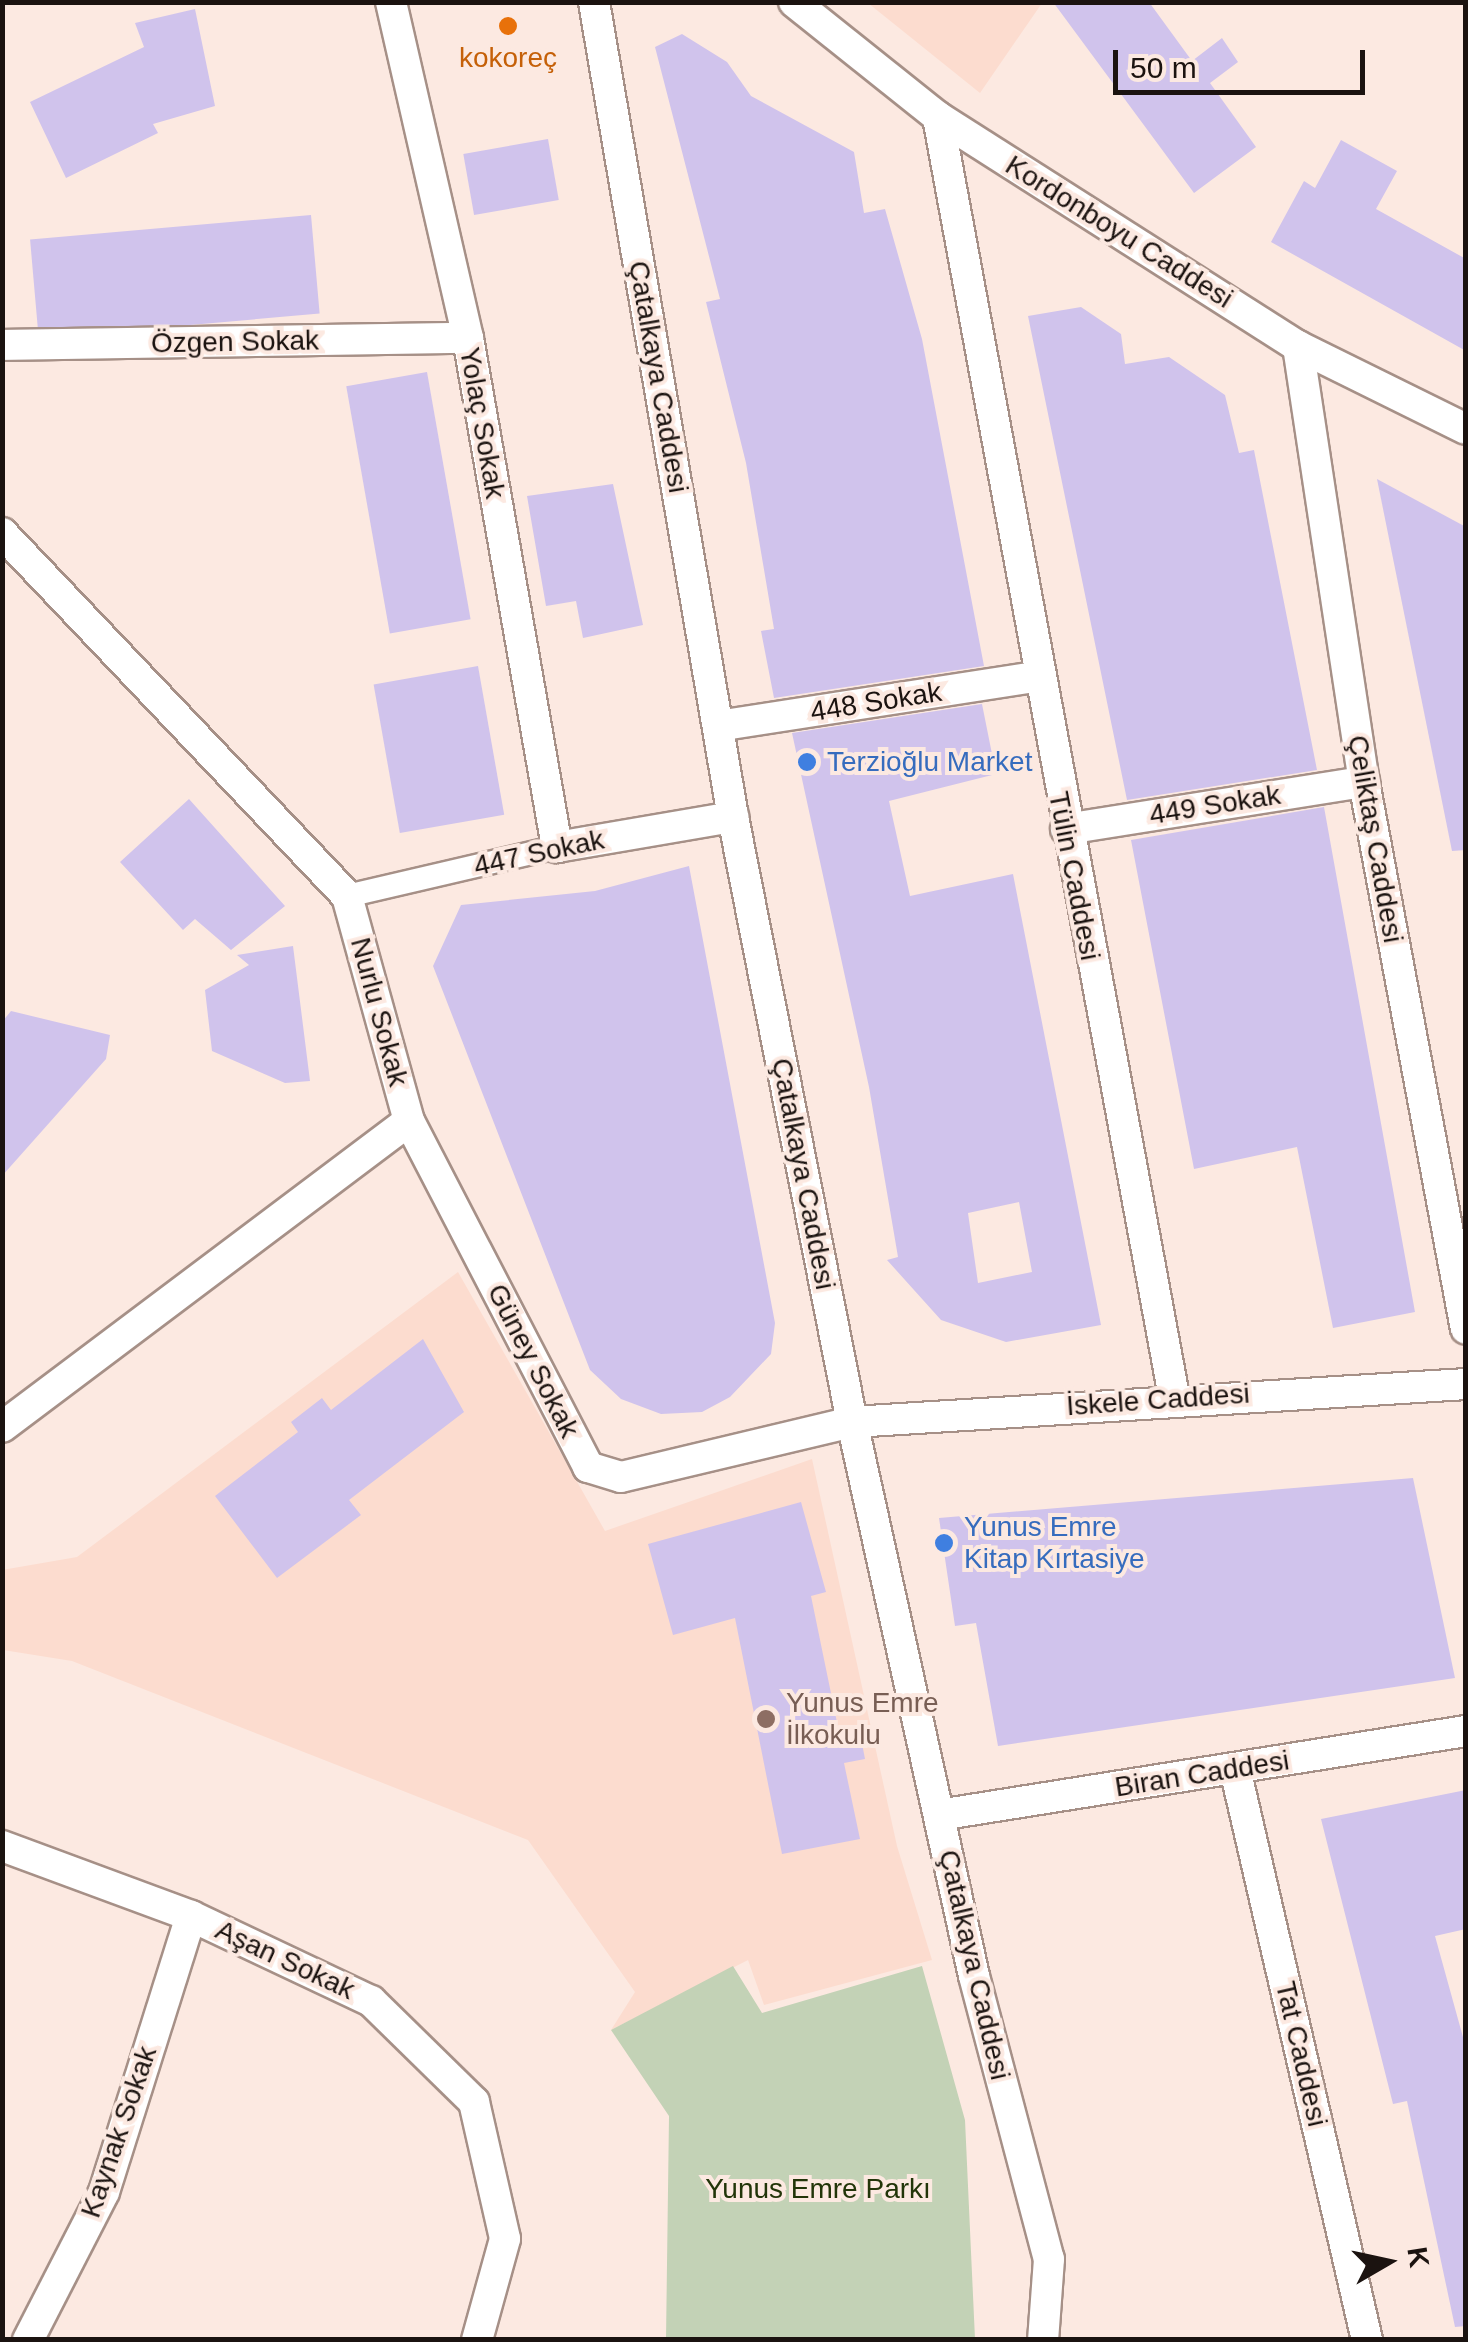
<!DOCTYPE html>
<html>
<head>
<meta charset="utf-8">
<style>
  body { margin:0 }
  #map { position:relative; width:1468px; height:2342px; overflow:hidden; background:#fce9e1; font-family:Helvetica,sans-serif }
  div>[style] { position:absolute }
  .built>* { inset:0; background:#fcdccf }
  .green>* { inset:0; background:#c3d2b6 }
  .building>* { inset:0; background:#d0c3ec; transform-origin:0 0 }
  .roads { filter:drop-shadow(2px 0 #a69087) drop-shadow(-2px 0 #a69087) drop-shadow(0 2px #a69087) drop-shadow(0 -2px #a69087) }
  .pedestrian>* { height:22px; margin:-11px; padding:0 11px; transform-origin:11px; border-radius:11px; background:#fff }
  .minor>* { height:30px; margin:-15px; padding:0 15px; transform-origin:15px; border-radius:15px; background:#fff }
  .dots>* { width:28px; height:28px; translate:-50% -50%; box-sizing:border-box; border:5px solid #fce9e1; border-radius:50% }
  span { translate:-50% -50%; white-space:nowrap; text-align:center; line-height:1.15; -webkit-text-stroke:8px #fce9e1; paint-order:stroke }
  .food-label { font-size:28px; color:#c56008 }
  .street-label { font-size:28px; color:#1b1310 }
  .shop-label { font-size:28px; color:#366cbe }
  .left { translate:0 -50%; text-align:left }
  .education-label { font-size:28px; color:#785e54 }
  .park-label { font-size:28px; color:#223509 }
  .frame { position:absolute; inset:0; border:5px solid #1b1310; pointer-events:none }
  .north { position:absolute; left:1338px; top:2212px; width:100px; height:100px; -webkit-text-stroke:8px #fce9e1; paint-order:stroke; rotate:81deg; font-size:28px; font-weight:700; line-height:40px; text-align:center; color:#1b1310 }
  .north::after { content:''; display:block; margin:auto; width:35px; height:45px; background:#1b1310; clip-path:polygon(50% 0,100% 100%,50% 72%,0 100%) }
  .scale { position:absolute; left:1113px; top:50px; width:252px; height:45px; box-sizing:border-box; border:5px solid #1b1310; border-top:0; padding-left:12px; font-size:30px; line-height:35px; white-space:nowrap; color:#1b1310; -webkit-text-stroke:8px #fce9e1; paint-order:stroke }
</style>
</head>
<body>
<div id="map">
  <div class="built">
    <div style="clip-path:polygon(868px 3px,1042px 3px,980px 93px)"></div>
    <div style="clip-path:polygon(458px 1272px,605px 1531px,812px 1459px,897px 1846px,932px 1960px,764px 2005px,748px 1960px,611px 2030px,635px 1992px,528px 1840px,72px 1661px,3px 1650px,2px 1570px,77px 1557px)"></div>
  </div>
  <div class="green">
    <div style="clip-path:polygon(733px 1966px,762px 2013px,922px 1966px,965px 2120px,975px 2339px,666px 2339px,669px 2116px,611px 2030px)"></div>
  </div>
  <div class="building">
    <div style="clip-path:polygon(1053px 2px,1149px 2px,1192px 61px,1222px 38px,1238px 62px,1210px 83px,1256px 147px,1194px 193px)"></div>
    <div style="clip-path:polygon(195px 9px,215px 106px,153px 124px,158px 133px,66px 178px,30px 102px,144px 47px,135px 23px)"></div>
    <div style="clip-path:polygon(682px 34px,727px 62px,751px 96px,854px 152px,864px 213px,885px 209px,922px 339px,984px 666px,774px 698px,761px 631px,774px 629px,746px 463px,706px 302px,720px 299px,655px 47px)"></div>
    <div style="left:548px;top:139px;width:62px;height:86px;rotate:80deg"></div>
    <div style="clip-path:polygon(1341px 140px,1397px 171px,1376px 209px,1466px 259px,1466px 351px,1271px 242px,1304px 181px,1315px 188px)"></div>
    <div style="left:311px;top:215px;width:99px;height:282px;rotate:85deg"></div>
    <div style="clip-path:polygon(1081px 307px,1121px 334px,1125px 364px,1169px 357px,1225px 395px,1239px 453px,1254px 450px,1317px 770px,1127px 800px,1028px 316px)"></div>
    <div style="left:427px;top:372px;width:251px;height:82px;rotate:80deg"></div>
    <div style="clip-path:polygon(1377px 479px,1466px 527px,1466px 850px,1452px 851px)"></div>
    <div style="clip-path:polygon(613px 484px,643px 625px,583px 638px,576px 601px,546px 606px,527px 496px)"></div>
    <div style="left:478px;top:666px;width:151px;height:106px;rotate:80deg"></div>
    <div style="clip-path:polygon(evenodd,982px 704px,996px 774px,889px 801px,910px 896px,1013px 874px,1101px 1325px,1006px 1342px,941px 1320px,887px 1260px,898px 1257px,869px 1087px,792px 733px,982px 704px,1019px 1202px,1032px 1272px,978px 1283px,968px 1213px,1019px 1202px)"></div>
    <div style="clip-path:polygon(189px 799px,285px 906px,231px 950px,195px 919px,183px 930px,120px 862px)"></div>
    <div style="clip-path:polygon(1324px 807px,1415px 1312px,1333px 1328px,1297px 1147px,1194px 1169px,1131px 840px)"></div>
    <div style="clip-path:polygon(689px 866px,775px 1323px,771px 1354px,730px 1397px,702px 1412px,661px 1414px,621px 1399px,590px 1370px,433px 966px,461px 905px,595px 891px)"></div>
    <div style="clip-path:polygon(293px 946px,310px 1081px,285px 1083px,212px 1051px,205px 990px,249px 965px,237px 955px)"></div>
    <div style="clip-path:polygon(11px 1011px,110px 1035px,106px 1059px,2px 1176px,2px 1022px)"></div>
    <div style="clip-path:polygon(423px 1339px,464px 1412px,349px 1500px,361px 1515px,277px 1578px,215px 1496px,298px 1432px,291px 1422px,322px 1398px,331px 1410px)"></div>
    <div style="clip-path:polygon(1413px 1478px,1455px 1678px,998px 1746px,976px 1623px,955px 1626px,939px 1518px)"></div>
    <div style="clip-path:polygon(801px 1502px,826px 1592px,811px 1596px,840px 1737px,860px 1733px,865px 1759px,844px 1763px,860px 1839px,782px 1854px,735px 1618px,673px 1635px,648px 1544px)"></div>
    <div style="clip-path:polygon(1466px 1790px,1466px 1929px,1435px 1936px,1466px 2048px,1466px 2326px,1455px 2327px,1407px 2101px,1393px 2104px,1321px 1819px)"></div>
  </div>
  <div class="roads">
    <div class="pedestrian">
      <div style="left:347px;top:896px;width:216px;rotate:-13.1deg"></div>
    </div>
    <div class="minor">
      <div style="left:391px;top:2px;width:345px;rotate:77.1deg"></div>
      <div style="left:468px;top:338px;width:517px;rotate:80.08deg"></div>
      <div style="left:557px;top:847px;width:179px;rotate:-9.7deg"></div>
      <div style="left:594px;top:2px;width:827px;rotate:80.32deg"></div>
      <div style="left:733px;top:817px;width:617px;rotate:78.87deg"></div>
      <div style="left:852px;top:1422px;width:567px;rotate:77.58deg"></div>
      <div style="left:974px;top:1976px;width:293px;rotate:75.2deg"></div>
      <div style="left:1049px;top:2259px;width:81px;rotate:94.2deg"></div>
      <div style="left:794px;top:2px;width:184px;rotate:38.6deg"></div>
      <div style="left:938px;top:117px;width:427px;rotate:32.5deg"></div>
      <div style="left:1298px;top:346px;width:187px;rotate:26.3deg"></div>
      <div style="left:938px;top:117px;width:1302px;rotate:79.55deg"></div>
      <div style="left:2px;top:345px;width:466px;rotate:-0.9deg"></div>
      <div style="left:1298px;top:346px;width:441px;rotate:81.4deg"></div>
      <div style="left:1364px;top:782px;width:556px;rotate:79.44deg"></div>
      <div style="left:2px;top:533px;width:501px;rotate:46.46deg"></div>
      <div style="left:347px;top:896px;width:233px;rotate:74.6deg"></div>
      <div style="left:409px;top:1121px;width:390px;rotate:62.6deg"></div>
      <div style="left:588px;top:1467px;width:34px;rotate:17deg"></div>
      <div style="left:621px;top:1477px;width:237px;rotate:-13.4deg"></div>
      <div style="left:852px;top:1422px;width:615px;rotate:-3.54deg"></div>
      <div style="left:718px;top:726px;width:320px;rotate:-8.8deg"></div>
      <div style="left:1066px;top:829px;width:302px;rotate:-9deg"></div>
      <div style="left:2px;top:1427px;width:509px;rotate:-36.94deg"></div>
      <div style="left:1235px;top:1769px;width:586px;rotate:76.98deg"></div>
      <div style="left:939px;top:1815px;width:534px;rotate:-9.06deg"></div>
      <div style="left:2px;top:1846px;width:202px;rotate:20.3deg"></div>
      <div style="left:191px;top:1916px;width:199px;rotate:25.3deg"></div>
      <div style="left:371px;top:2001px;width:144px;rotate:44.4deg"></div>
      <div style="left:474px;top:2102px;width:140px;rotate:77.2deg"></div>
      <div style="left:505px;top:2239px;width:105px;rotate:105.5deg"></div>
      <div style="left:28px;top:2340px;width:166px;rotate:-62.8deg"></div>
      <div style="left:104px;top:2192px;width:289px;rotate:-72.5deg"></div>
    </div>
  </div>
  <div class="dots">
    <div style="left:508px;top:26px;background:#e8710a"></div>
    <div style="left:807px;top:762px;background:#3f7fe0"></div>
    <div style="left:944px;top:1543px;background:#3f7fe0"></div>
    <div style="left:766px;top:1719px;background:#8d6e63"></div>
  </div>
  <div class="food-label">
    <span style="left:508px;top:58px">kokoreç</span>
  </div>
  <div class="street-label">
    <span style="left:1119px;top:232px;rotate:32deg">Kordonboyu Caddesi</span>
    <span style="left:235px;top:342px;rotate:-1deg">Özgen Sokak</span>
    <span style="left:658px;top:377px;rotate:80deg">Çatalkaya Caddesi</span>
    <span style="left:482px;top:423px;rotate:80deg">Yolaç Sokak</span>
    <span style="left:876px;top:702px;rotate:-9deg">448 Sokak</span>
    <span style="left:1215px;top:805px;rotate:-9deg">449 Sokak</span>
    <span style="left:1375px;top:839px;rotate:80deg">Çeliktaş Caddesi</span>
    <span style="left:539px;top:853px;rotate:-12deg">447 Sokak</span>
    <span style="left:1074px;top:876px;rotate:79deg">Tülin Caddesi</span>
    <span style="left:379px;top:1012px;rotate:75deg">Nurlu Sokak</span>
    <span style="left:803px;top:1174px;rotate:79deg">Çatalkaya Caddesi</span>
    <span style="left:533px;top:1361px;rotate:63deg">Güney Sokak</span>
    <span style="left:1158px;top:1400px;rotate:-4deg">İskele Caddesi</span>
    <span style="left:1202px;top:1774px;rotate:-9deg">Biran Caddesi</span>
    <span style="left:285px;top:1960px;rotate:25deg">Aşan Sokak</span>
    <span style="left:974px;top:1965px;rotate:77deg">Çatalkaya Caddesi</span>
    <span style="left:1301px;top:2054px;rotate:77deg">Tat Caddesi</span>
    <span style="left:119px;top:2132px;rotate:-71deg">Kaynak Sokak</span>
  </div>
  <div class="shop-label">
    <span class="left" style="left:827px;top:762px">Terzioğlu Market</span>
    <span class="left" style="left:964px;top:1543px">Yunus Emre<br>Kitap Kırtasiye</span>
  </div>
  <div class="education-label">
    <span class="left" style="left:786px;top:1719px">Yunus Emre<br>İlkokulu</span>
  </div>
  <div class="park-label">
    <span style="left:818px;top:2189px">Yunus Emre Parkı</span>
  </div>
  <div class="frame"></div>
  <div class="north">K</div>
  <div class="scale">50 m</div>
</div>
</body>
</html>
